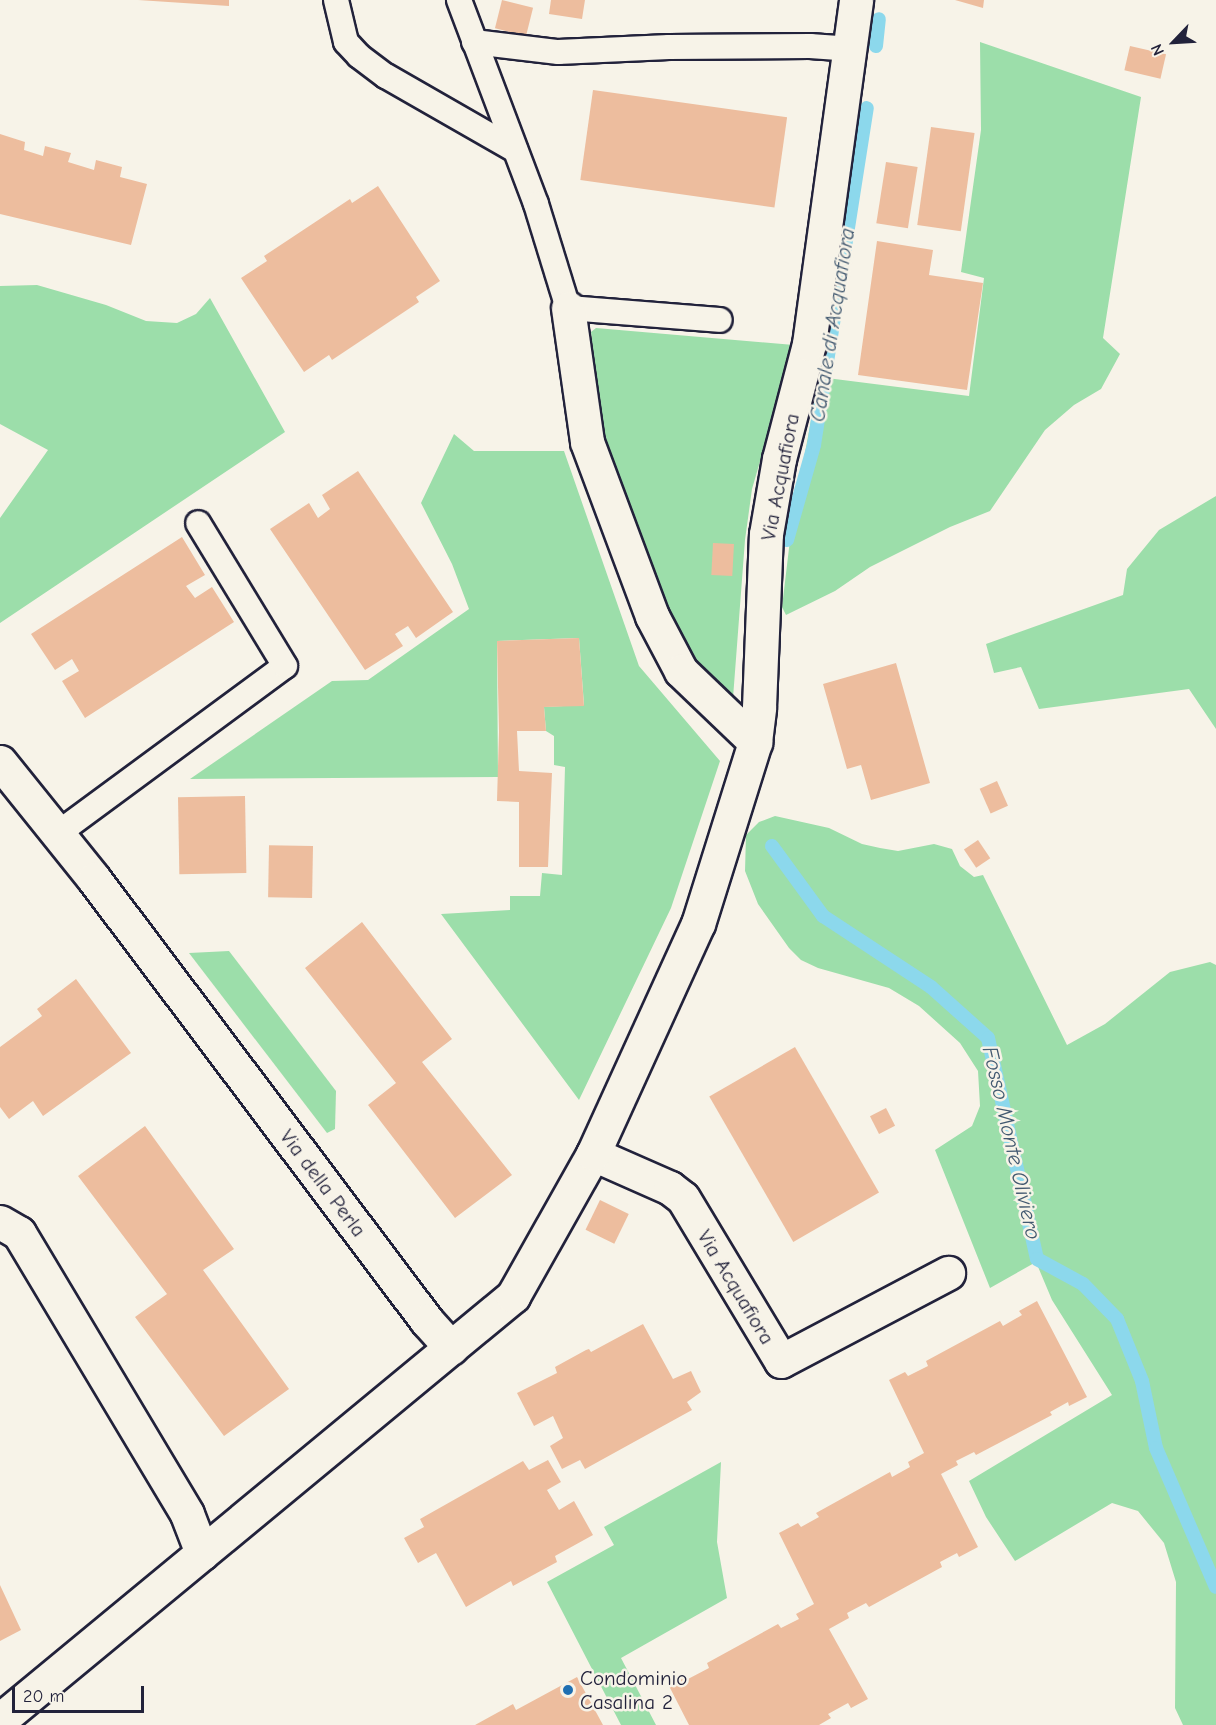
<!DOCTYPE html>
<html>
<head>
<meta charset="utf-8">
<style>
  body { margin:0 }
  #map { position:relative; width:1216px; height:1725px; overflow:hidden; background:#f7f3e8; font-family:"Comic Neue",sans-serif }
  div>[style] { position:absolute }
  .green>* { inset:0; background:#9cdeaa }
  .stream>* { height:14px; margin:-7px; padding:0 7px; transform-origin:7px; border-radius:7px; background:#8cd8ec }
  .building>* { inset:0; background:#edbd9e; transform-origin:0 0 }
  .roads { filter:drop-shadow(2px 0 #22223b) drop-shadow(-2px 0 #22223b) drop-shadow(0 2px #22223b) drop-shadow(0 -2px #22223b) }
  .lane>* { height:24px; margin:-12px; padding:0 12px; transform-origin:12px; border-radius:12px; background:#f7f3e8 }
  .street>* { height:33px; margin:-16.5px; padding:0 16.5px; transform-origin:16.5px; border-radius:16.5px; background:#f7f3e8 }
  .dots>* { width:16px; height:16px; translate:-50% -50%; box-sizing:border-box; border:3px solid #f7f3e8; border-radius:50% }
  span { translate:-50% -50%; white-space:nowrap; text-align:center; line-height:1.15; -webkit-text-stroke:5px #f7f3e8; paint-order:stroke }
  .street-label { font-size:21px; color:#22223b }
  .poi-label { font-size:21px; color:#22223b }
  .left { translate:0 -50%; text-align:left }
  .water-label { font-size:22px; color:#425970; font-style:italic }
  .north { position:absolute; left:1144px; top:12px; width:60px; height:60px; -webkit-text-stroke:4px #f7f3e8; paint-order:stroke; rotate:245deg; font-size:16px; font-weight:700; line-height:24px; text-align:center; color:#22223b }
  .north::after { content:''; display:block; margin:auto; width:21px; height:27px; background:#22223b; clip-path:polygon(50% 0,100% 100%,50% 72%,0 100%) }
  .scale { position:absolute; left:12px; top:1686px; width:132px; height:27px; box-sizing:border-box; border:3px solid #22223b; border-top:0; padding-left:8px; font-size:18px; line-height:21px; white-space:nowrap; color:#22223b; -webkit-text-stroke:4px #f7f3e8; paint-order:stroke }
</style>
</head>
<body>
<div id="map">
  <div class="green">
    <div style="clip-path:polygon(980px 42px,1141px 97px,1103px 338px,1120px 354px,1101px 389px,1074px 405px,1045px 430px,990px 511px,950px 527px,870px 567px,835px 591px,786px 615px,782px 607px,792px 523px,819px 377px,969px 396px,984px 278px,961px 272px,981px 130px)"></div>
    <div style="clip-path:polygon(37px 285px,106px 305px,146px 321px,177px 323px,196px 314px,210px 298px,285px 432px,0 623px,0 518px,48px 450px,0 424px,0 286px)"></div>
    <div style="clip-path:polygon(596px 328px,794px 345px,752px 489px,745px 540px,733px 698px,715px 686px,691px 655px,646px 564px,622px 499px,600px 416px,591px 332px)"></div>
    <div style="clip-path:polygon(454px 434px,474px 451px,564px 451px,639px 666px,720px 761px,671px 908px,579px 1100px,441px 914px,510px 910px,510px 896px,540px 896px,542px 873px,562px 875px,565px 767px,554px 765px,554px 736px,546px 731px,544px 707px,584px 705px,579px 638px,497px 641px,498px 777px,190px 779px,332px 681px,368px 680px,469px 609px,452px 564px,421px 503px)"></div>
    <div style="clip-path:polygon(1216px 496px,1216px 729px,1189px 689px,1039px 709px,1021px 667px,994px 673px,986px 644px,1123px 595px,1127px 569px,1159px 530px)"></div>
    <div style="clip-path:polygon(775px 816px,829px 828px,862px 844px,880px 848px,898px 851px,934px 844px,952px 849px,960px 866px,974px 877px,983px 875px,1067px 1045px,1105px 1024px,1170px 972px,1210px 962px,1216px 965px,1216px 1725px,1183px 1725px,1175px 1708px,1176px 1582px,1164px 1543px,1138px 1511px,1112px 1503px,1015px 1561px,986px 1517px,969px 1481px,1112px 1395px,1052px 1300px,1036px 1262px,990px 1288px,935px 1150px,972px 1126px,980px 1106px,978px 1071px,960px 1043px,919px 1006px,889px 988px,818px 968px,801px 960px,789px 948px,758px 904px,745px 871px,746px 835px,759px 822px)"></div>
    <div style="clip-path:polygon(229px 951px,336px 1091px,335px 1129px,327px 1133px,189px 953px)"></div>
    <div style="clip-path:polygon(721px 1462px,717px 1542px,727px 1598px,621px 1658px,656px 1725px,621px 1725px,547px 1582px,614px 1545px,604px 1527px)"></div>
  </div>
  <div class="stream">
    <div style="left:876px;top:46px;width:27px;rotate:-84deg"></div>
    <div style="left:787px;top:540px;width:99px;rotate:-74.1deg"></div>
    <div style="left:814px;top:445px;width:341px;rotate:-81.1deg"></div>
    <div style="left:772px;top:846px;width:87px;rotate:53.9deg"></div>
    <div style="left:823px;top:916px;width:129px;rotate:33.3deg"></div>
    <div style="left:931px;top:987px;width:76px;rotate:41.8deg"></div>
    <div style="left:988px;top:1038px;width:226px;rotate:77.5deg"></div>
    <div style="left:1037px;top:1259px;width:52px;rotate:28.5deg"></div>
    <div style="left:1083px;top:1284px;width:49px;rotate:45.8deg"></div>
    <div style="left:1117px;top:1319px;width:67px;rotate:68deg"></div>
    <div style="left:1142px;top:1381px;width:68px;rotate:78.2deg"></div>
    <div style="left:1156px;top:1448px;width:151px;rotate:66.7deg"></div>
  </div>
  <div class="building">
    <div style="clip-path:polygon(138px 0,229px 0,229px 6px)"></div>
    <div style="left:502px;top:0;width:32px;height:29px;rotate:14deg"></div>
    <div style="clip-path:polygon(551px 0,585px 0,582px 19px,549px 14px)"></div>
    <div style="clip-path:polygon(955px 0,984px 0,983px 8px)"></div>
    <div style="left:1130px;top:46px;width:37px;height:25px;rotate:13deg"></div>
    <div style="left:593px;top:90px;width:196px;height:91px;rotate:8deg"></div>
    <div style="left:931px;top:127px;width:44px;height:99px;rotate:8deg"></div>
    <div style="clip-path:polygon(0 134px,25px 142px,24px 150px,43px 156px,45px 146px,71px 153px,68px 162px,94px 170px,96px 160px,122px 167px,120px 177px,147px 184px,131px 245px,0 214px)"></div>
    <div style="left:886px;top:162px;width:32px;height:62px;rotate:9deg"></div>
    <div style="clip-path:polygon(378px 186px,440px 281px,416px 297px,419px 302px,332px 360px,329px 355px,304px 372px,241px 278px,267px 261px,264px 256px,350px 199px,352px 203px)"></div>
    <div style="clip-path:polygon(877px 241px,933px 250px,929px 275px,983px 283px,967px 390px,858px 375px)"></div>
    <div style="clip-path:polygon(358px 471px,453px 612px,416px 638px,408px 626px,395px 634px,403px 646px,365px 670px,270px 529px,309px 503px,318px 518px,330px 509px,322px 495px)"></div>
    <div style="clip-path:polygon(182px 537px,205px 575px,186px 586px,195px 598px,212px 587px,234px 622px,85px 718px,62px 681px,79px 671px,72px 659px,55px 670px,31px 634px)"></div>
    <div style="left:713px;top:543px;width:21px;height:32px;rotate:3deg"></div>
    <div style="clip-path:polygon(579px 638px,584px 706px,544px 707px,546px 731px,517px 731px,519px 771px,552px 773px,548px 867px,519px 867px,519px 802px,497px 801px,499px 732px,497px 641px)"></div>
    <div style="clip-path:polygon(896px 663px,930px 783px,871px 800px,861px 765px,847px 769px,823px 684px)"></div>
    <div style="left:997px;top:781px;width:27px;height:19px;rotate:66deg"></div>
    <div style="left:245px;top:796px;width:77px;height:67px;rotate:89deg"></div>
    <div style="left:978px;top:840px;width:22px;height:17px;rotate:56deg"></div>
    <div style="left:313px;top:846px;width:52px;height:44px;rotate:91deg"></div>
    <div style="clip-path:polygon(362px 922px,452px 1039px,422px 1062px,512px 1175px,455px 1218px,368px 1105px,396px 1083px,305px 968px)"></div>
    <div style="clip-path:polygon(76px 979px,131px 1053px,43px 1116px,33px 1101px,9px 1119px,0 1107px,0 1047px,42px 1016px,37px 1009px)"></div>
    <div style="left:795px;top:1047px;width:168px;height:99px;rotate:60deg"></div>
    <div style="left:886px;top:1108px;width:20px;height:18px;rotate:63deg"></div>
    <div style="clip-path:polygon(145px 1126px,234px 1249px,203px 1270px,289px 1389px,224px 1436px,135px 1317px,167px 1294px,78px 1176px)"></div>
    <div style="left:600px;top:1200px;width:32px;height:33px;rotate:26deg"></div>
    <div style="clip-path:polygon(1037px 1301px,1087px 1397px,1069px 1406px,1068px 1402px,1050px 1412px,1052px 1415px,976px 1455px,974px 1452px,956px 1461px,958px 1465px,941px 1474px,978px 1547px,959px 1557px,957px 1553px,940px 1562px,942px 1567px,869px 1607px,866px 1603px,847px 1613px,849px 1618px,829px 1629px,868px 1699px,851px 1708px,848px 1703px,828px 1714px,831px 1718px,819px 1725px,689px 1725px,668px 1684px,686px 1674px,688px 1679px,709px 1668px,707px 1663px,778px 1624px,781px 1628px,799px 1619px,796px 1614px,814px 1604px,779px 1533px,798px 1523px,801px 1527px,819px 1517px,816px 1513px,890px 1472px,892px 1477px,910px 1467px,908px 1462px,924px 1453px,889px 1380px,905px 1372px,908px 1376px,928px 1366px,926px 1361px,1000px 1321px,1003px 1326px,1022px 1315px,1019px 1311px)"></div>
    <div style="clip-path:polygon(643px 1324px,673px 1379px,691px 1371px,701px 1392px,687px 1402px,692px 1410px,585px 1469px,580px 1460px,562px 1469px,550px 1446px,563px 1438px,553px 1416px,534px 1426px,517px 1393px,557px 1373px,555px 1367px,586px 1350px,589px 1349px,591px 1352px)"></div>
    <div style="clip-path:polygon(548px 1460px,561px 1482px,547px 1490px,559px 1510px,574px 1501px,593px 1535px,555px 1556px,557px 1562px,513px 1586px,511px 1581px,466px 1607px,436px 1553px,418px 1563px,404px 1538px,424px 1527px,420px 1519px,523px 1461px,529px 1470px)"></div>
    <div style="clip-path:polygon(0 1585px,21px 1630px,0 1641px)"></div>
    <div style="clip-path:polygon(577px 1677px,603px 1725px,475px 1725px,513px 1704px,516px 1710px)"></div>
  </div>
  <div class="roads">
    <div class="lane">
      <div style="left:336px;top:0;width:43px;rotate:76.6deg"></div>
      <div style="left:346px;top:42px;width:19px;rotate:47deg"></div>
      <div style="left:359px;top:56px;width:34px;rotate:37deg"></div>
      <div style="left:386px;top:76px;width:149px;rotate:29.8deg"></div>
      <div style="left:459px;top:0;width:218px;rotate:69.3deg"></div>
      <div style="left:536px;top:204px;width:109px;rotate:72.9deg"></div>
      <div style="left:568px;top:308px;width:152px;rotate:4.5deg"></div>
      <div style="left:474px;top:42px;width:85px;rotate:6.8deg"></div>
      <div style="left:558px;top:52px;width:111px;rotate:-2.6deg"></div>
      <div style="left:669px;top:47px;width:141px;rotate:-0.4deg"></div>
      <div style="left:810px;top:46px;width:39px;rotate:4deg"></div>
      <div style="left:57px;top:834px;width:283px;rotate:-36.4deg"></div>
      <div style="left:285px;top:666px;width:167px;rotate:-121.3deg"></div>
    </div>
    <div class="street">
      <div style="left:568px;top:308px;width:135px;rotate:81.9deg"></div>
      <div style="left:587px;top:442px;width:186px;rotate:69.5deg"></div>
      <div style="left:652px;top:616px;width:62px;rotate:62.2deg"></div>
      <div style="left:681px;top:671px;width:103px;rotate:43.8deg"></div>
      <div style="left:0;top:762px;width:150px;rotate:51.2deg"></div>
      <div style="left:94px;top:879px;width:553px;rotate:53.01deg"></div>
      <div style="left:427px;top:1321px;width:36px;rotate:48deg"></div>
      <div style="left:593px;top:1154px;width:84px;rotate:23.8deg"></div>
      <div style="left:670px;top:1188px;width:16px;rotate:38deg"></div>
      <div style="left:683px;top:1198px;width:190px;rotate:59deg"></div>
      <div style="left:781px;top:1361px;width:189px;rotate:-27.8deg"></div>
      <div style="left:0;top:1222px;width:22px;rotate:30deg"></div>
      <div style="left:19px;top:1233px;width:327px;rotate:59.1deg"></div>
      <div style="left:187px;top:1514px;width:42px;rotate:69deg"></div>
      <div style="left:0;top:1720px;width:666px;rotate:-39.57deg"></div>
      <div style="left:513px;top:1296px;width:163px;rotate:-60.6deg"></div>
      <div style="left:593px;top:1154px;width:253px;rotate:-65.5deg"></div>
      <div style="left:698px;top:924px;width:191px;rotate:-72.6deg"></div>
      <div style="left:755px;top:742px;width:35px;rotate:-83deg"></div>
      <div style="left:759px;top:707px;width:173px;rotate:-87.7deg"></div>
      <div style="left:766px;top:534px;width:76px;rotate:-80.2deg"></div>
      <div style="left:779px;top:459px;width:119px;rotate:-75.4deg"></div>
      <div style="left:809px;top:344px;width:347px;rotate:-82.2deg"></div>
    </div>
  </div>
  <div class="dots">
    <div style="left:568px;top:1690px;background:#1f6fb2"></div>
  </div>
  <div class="street-label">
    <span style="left:780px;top:477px;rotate:-79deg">Via Acquafiora</span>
    <span style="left:323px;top:1183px;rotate:53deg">Via della Perla</span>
    <span style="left:736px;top:1287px;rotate:59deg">Via Acquafiora</span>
  </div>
  <div class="poi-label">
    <span class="left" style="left:580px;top:1690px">Condominio<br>Casalina 2</span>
  </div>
  <div class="water-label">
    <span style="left:833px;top:325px;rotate:-81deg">Canale di Acquafiora</span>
    <span style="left:1011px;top:1143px;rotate:77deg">Fosso Monte Oliviero</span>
  </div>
  <div class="north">N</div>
  <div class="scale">20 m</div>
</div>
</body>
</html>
